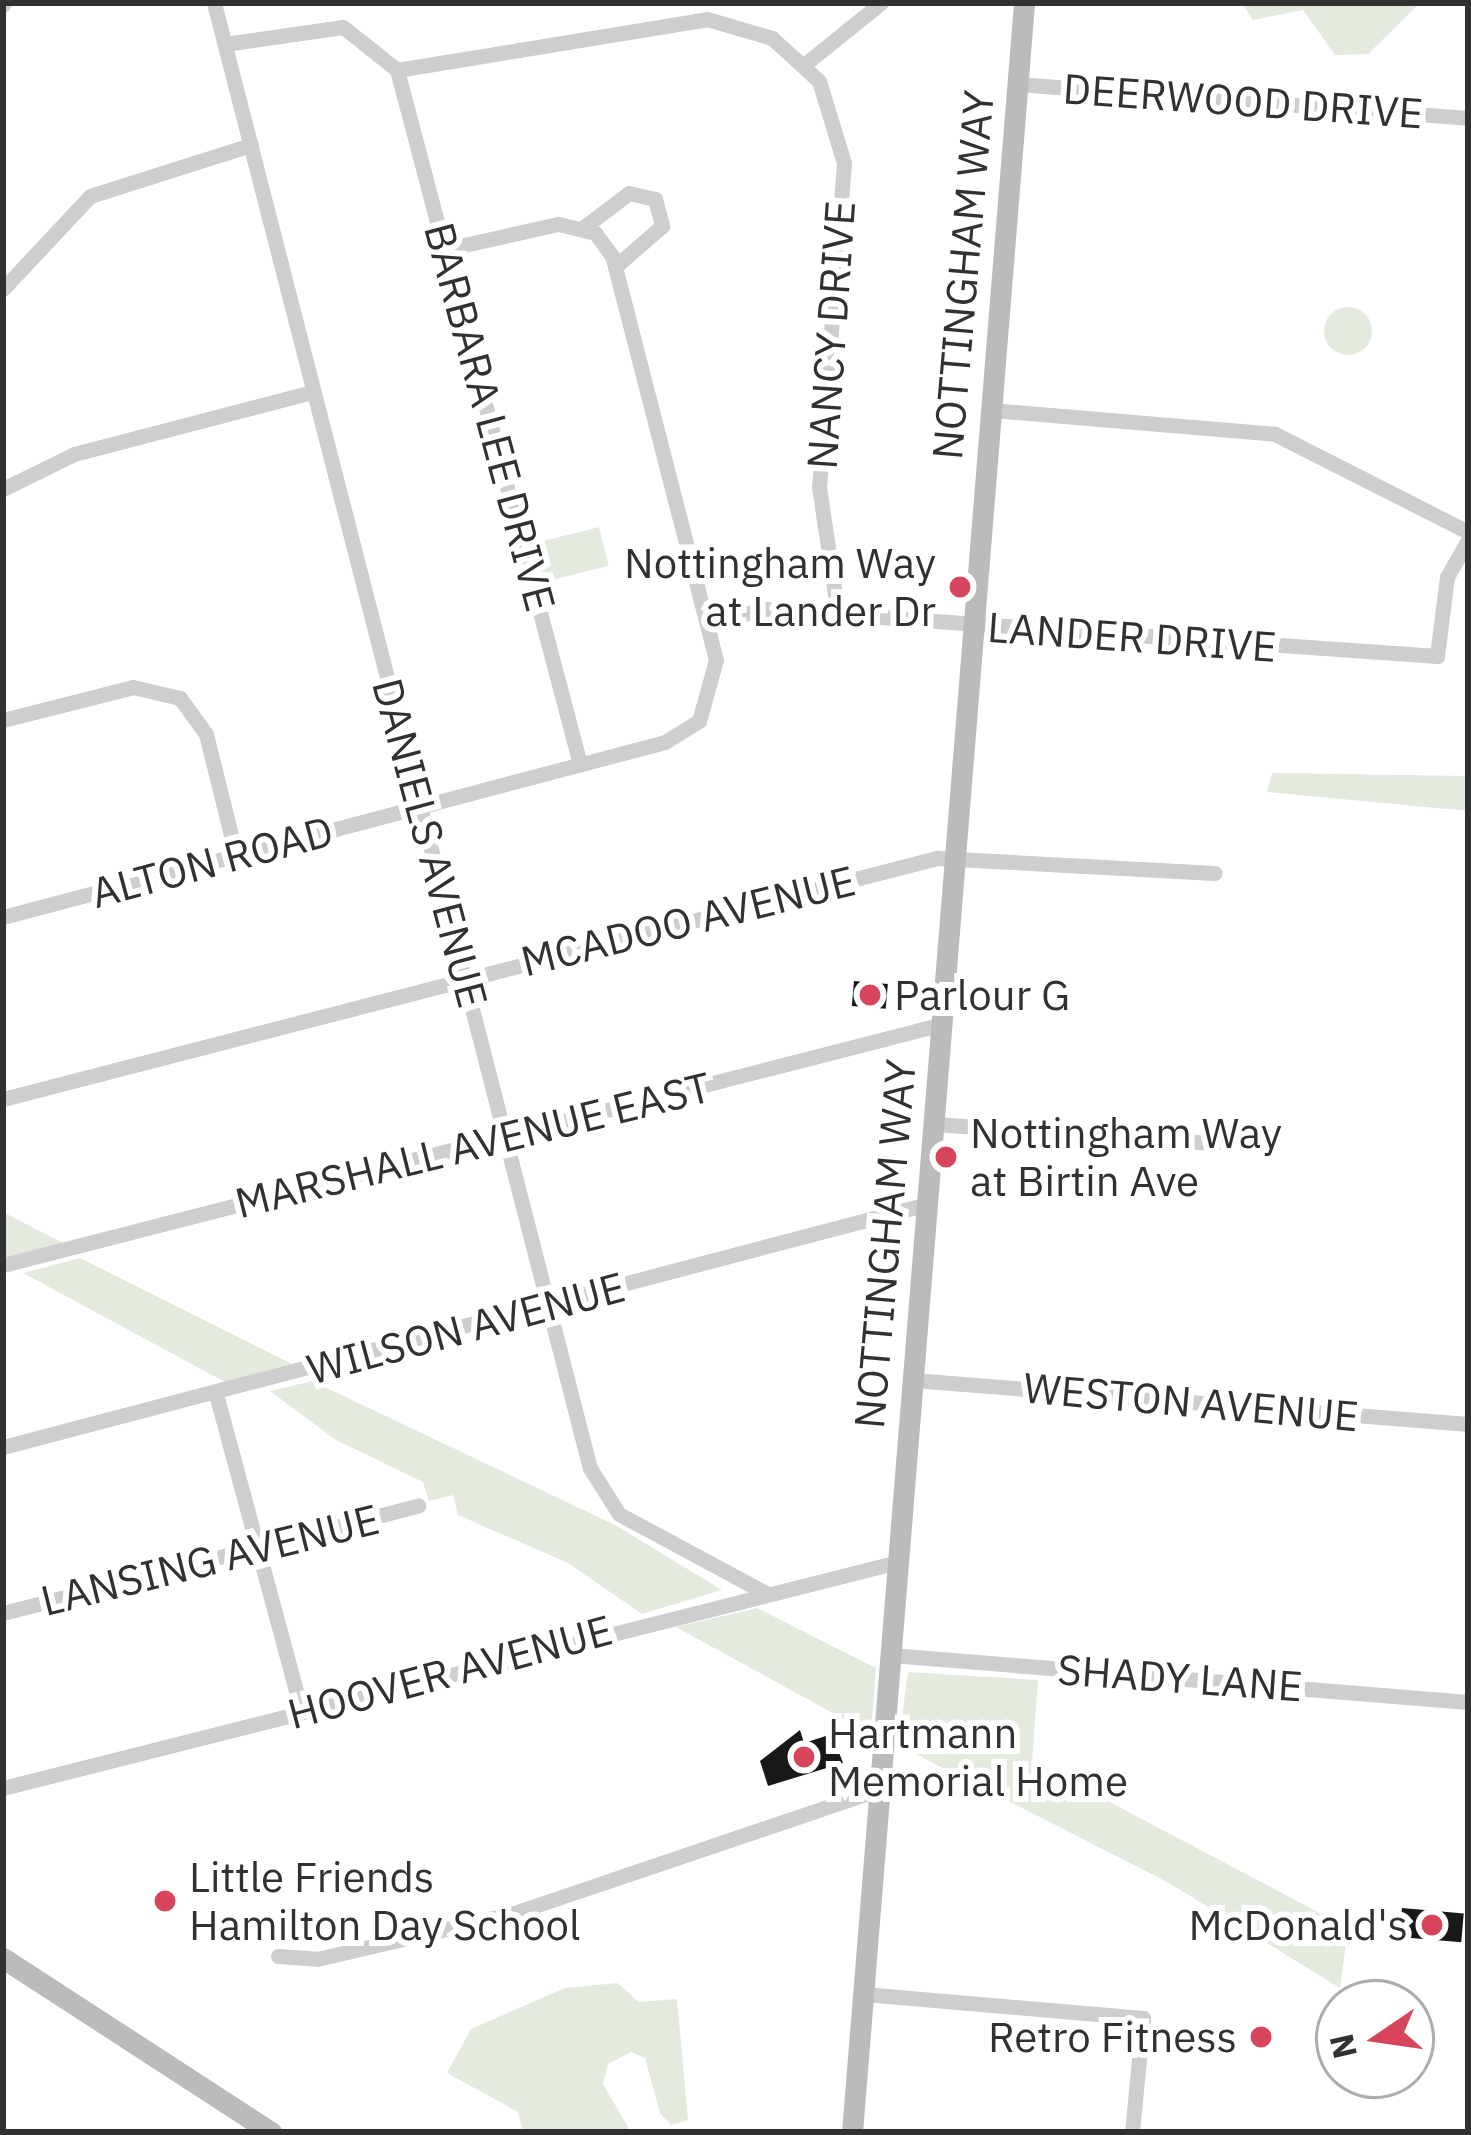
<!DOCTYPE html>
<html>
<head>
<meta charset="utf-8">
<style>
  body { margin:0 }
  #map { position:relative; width:1471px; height:2135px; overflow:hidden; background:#fff; font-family:"IBM Plex Sans",sans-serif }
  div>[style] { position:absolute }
  .green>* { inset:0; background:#e5eade; transform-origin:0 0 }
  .round { border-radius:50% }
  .building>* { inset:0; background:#181818; transform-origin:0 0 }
  .street>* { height:15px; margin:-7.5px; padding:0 7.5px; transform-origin:7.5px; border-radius:7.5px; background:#cecece }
  .secondary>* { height:21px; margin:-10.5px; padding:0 10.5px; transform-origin:10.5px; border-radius:10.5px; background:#bbb }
  .dots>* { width:33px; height:33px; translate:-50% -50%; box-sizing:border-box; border:6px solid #fff; border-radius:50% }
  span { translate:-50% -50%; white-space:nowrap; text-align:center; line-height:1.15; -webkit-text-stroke:12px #fff; paint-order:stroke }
  .street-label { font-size:42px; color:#313131 }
  .poi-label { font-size:42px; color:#313131 }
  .right { translate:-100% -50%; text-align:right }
  .left { translate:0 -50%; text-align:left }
  .frame { position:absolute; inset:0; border:6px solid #313131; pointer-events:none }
  .north { position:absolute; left:1315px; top:1979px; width:120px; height:120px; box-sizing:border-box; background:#fff; border:3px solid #adadad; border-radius:50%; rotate:257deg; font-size:33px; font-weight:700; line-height:48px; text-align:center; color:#313131 }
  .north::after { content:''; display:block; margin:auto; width:42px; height:54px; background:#d7455c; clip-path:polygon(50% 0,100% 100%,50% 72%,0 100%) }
</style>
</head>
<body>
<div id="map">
  <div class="green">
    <div style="clip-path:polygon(1242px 3px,1420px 3px,1368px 54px,1335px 55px,1303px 10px,1253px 20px)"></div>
    <div class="round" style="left:1324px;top:307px;width:48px;height:48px"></div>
    <div style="left:599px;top:527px;width:40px;height:68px;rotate:76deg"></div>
    <div style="clip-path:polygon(1272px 773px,1468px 776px,1468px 811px,1267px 792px)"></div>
    <div style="clip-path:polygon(3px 1212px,63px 1243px,3px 1258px)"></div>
    <div style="clip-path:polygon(80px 1258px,292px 1364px,225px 1382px,23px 1273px)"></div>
    <div style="clip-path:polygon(312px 1381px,615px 1525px,722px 1590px,642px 1614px,568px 1563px,458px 1515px,453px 1495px,429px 1501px,423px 1482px,336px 1440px,270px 1391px)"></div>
    <div style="clip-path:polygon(757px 1608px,876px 1668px,871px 1734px,676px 1627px)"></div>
    <div style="clip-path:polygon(908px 1672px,1038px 1680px,1032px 1761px,1348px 1928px,1340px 1988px,1169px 1883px,898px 1745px)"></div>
    <div style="clip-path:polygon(617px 1983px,639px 2002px,677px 1999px,688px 2120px,671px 2125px,660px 2113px,645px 2058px,631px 2052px,608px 2064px,603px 2084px,631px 2132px,523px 2132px,518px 2112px,447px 2073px,471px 2029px,565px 1988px)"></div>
  </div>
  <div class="building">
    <div style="left:854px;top:981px;width:34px;height:25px;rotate:5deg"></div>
    <div style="clip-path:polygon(800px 1730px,804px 1743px,832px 1734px,843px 1763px,768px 1786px,760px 1761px)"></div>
    <div style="left:1402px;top:1908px;width:62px;height:29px;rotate:5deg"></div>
  </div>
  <div class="street">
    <div style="left:214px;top:3px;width:1512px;rotate:75.61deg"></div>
    <div style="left:590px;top:1468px;width:54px;rotate:57.8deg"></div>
    <div style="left:619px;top:1514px;width:167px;rotate:28.3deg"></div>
    <div style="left:3px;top:5px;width:2px;rotate:-63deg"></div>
    <div style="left:225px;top:44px;width:119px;rotate:-8.2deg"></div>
    <div style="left:343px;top:27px;width:69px;rotate:38.5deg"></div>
    <div style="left:397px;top:70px;width:718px;rotate:75.23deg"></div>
    <div style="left:805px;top:64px;width:97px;rotate:-38.8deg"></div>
    <div style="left:397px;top:70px;width:314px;rotate:-9.3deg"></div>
    <div style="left:707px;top:19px;width:68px;rotate:16.3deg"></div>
    <div style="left:772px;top:38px;width:64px;rotate:42.5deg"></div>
    <div style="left:819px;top:81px;width:86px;rotate:73deg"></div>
    <div style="left:844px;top:163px;width:325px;rotate:94.4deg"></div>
    <div style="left:819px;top:487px;width:128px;rotate:81.5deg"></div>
    <div style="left:1017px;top:84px;width:452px;rotate:4.3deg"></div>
    <div style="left:584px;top:227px;width:56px;rotate:-37.1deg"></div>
    <div style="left:629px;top:193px;width:27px;rotate:13deg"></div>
    <div style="left:655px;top:199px;width:28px;rotate:75deg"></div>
    <div style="left:662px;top:226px;width:61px;rotate:139deg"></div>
    <div style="left:3px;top:289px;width:127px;rotate:-46.9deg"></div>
    <div style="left:90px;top:196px;width:169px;rotate:-17.6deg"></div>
    <div style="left:991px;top:410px;width:285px;rotate:4.8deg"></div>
    <div style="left:1275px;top:434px;width:216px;rotate:26.9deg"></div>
    <div style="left:3px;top:489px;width:79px;rotate:-26.2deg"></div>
    <div style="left:74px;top:454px;width:246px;rotate:-14.6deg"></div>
    <div style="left:707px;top:623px;width:60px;rotate:-13.6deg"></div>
    <div style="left:765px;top:609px;width:674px;rotate:4deg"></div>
    <div style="left:1437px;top:656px;width:80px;rotate:-82.8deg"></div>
    <div style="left:1447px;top:577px;width:43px;rotate:-60.4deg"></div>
    <div style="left:3px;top:720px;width:134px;rotate:-14.2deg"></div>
    <div style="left:133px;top:687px;width:48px;rotate:13.2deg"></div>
    <div style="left:180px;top:698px;width:44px;rotate:54.2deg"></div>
    <div style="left:206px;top:734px;width:125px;rotate:76.1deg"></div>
    <div style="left:3px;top:917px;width:685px;rotate:-14.81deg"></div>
    <div style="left:665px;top:742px;width:40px;rotate:-32deg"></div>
    <div style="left:699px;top:721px;width:63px;rotate:-74.4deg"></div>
    <div style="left:716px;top:660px;width:417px;rotate:-104.4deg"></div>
    <div style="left:612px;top:256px;width:29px;rotate:-126deg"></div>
    <div style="left:595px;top:233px;width:38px;rotate:-166deg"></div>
    <div style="left:558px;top:224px;width:115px;rotate:167.4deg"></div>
    <div style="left:3px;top:1099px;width:965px;rotate:-14.47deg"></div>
    <div style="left:937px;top:858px;width:278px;rotate:3.1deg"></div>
    <div style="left:934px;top:1124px;width:282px;rotate:3.9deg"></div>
    <div style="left:3px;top:1265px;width:969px;rotate:-14.39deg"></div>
    <div style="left:913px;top:1380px;width:557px;rotate:4.53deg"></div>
    <div style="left:216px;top:1394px;width:327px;rotate:74.9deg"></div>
    <div style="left:3px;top:1447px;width:955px;rotate:-14.73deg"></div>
    <div style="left:3px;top:1613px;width:429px;rotate:-14.5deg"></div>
    <div style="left:891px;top:1655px;width:579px;rotate:4.66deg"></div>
    <div style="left:3px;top:1788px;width:923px;rotate:-14.17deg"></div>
    <div style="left:278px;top:1956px;width:39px;rotate:4deg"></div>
    <div style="left:317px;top:1959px;width:199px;rotate:-13.1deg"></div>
    <div style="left:511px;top:1914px;width:390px;rotate:-18.7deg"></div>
    <div style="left:864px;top:1994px;width:280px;rotate:4.9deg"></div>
    <div style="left:1143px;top:2018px;width:115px;rotate:95.5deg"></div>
  </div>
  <div class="secondary">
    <div style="left:3px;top:1958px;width:320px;rotate:33deg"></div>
    <div style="left:852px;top:2132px;width:2136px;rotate:-85.38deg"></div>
  </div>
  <div class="dots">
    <div style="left:960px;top:587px;background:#d7455c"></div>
    <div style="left:870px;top:995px;background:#d7455c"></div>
    <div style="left:946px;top:1157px;background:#d7455c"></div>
    <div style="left:804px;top:1757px;background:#d7455c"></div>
    <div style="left:165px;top:1901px;background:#d7455c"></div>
    <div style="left:1432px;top:1925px;background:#d7455c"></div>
    <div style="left:1261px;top:2037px;background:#d7455c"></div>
  </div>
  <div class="street-label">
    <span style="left:1243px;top:101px;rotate:4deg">DEERWOOD DRIVE</span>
    <span style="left:963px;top:275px;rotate:-85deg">NOTTINGHAM WAY</span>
    <span style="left:831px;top:335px;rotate:-86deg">NANCY DRIVE</span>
    <span style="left:490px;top:417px;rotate:75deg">BARBARA LEE DRIVE</span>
    <span style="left:1132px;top:637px;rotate:4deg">LANDER DRIVE</span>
    <span style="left:430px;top:843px;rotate:75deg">DANIELS AVENUE</span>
    <span style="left:212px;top:862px;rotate:-15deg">ALTON ROAD</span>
    <span style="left:688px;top:921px;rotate:-14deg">MCADOO AVENUE</span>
    <span style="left:473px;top:1145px;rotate:-14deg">MARSHALL AVENUE EAST</span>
    <span style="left:885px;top:1244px;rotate:-85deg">NOTTINGHAM WAY</span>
    <span style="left:466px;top:1328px;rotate:-15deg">WILSON AVENUE</span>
    <span style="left:1191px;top:1402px;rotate:5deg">WESTON AVENUE</span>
    <span style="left:210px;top:1560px;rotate:-14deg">LANSING AVENUE</span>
    <span style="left:450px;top:1672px;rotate:-15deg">HOOVER AVENUE</span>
    <span style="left:1180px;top:1678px;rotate:4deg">SHADY LANE</span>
  </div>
  <div class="poi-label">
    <span class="right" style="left:936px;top:587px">Nottingham Way<br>at Lander Dr</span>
    <span class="left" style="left:894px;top:995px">Parlour G</span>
    <span class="left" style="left:970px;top:1157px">Nottingham Way<br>at Birtin Ave</span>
    <span class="left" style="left:828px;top:1757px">Hartmann<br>Memorial Home</span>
    <span class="left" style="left:189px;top:1901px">Little Friends<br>Hamilton Day School</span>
    <span class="right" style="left:1408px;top:1925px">McDonald's</span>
    <span class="right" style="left:1237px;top:2037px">Retro Fitness</span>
  </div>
  <div class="frame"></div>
  <div class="north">N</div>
</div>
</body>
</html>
